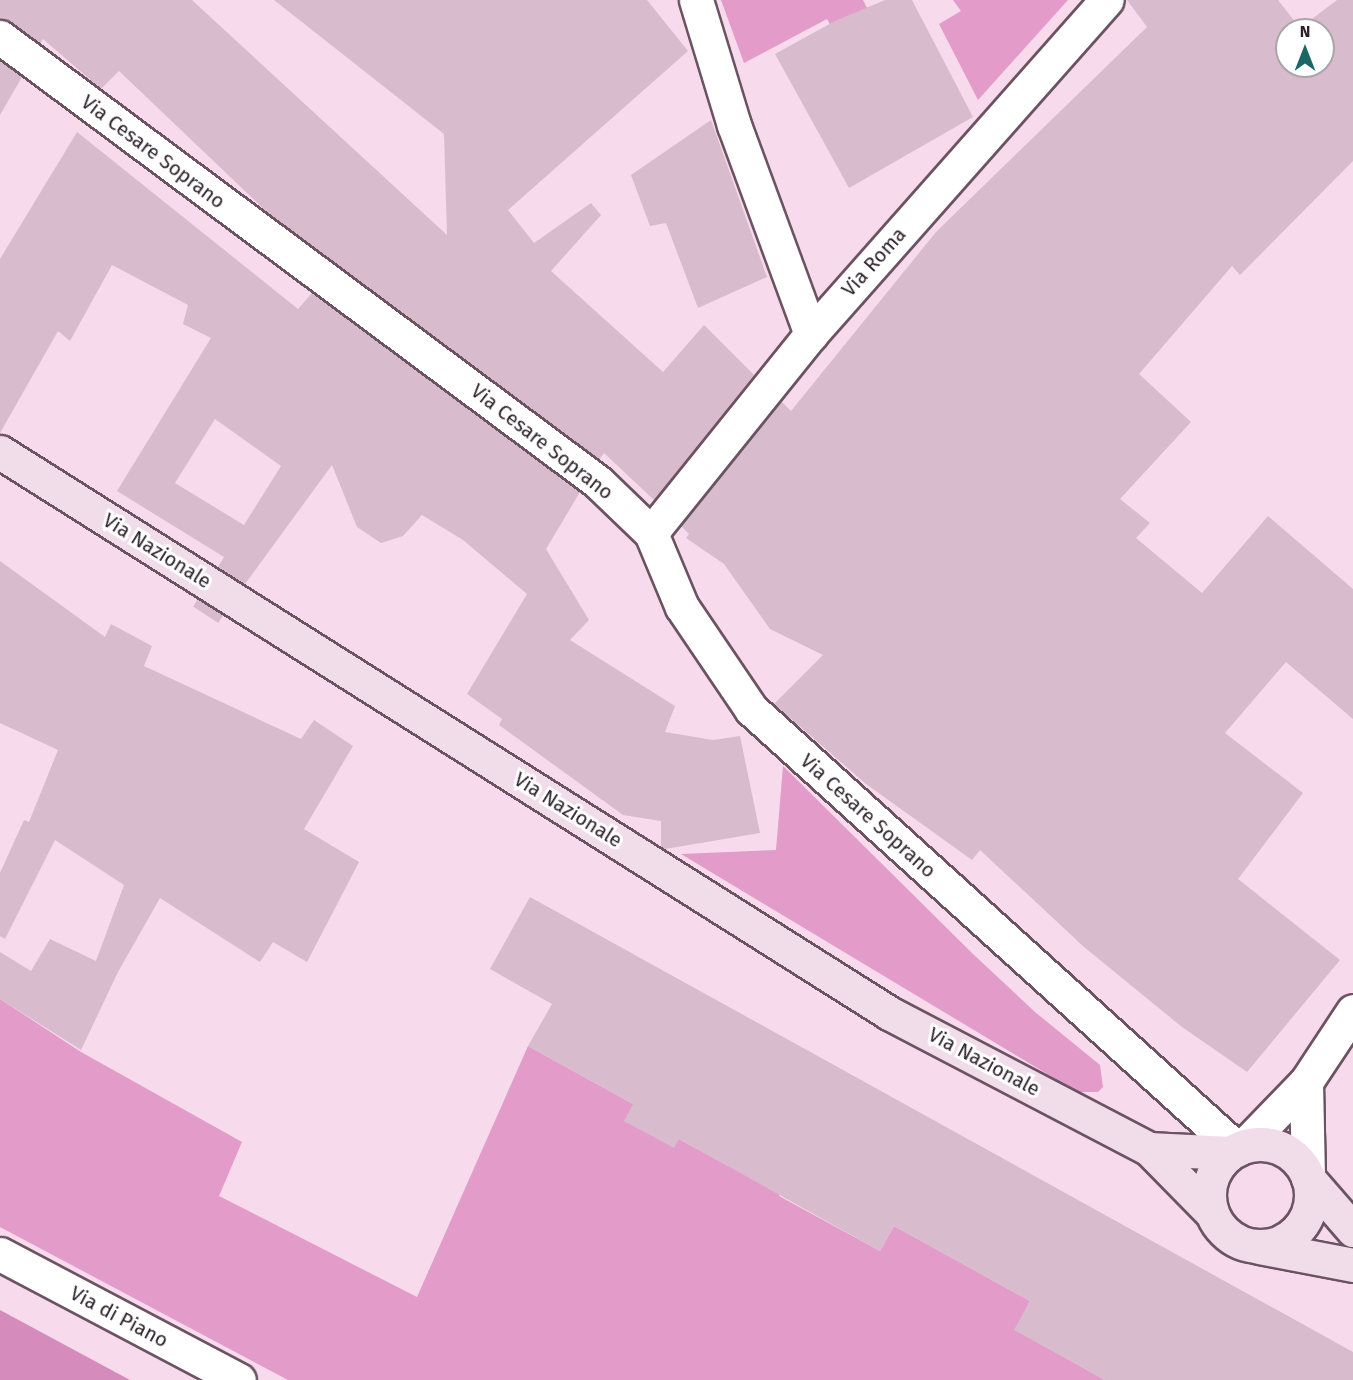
<!DOCTYPE html>
<html>
<head>
<meta charset="utf-8">
<style>
  body { margin:0 }
  #map { position:relative; width:1353px; height:1380px; overflow:hidden; background:#f7daec; font-family:"Fira Sans",sans-serif }
  div>[style] { position:absolute }
  .green>* { inset:0; background:#e39bca }
  .forest>* { inset:0; background:#d58bbc }
  .building>* { inset:0; background:#d8bccd; transform-origin:0 0 }
  .roads { filter:drop-shadow(2px 0 #6b5362) drop-shadow(-2px 0 #6b5362) drop-shadow(0 2px #6b5362) drop-shadow(0 -2px #6b5362) }
  .minor>* { height:33px; margin:-16.5px; padding:0 16.5px; transform-origin:16.5px; border-radius:16.5px; background:#fff }
  .secondary>* { height:33px; margin:-16.5px; padding:0 16.5px; transform-origin:16.5px; border-radius:16.5px; background:#f1dcea }
  .secondary>.ring { margin:-16.5px; padding:0; box-sizing:content-box; background:none; border:33px solid #f1dcea; border-radius:50% }
  span { translate:-50% -50%; white-space:nowrap; text-align:center; line-height:1.15; -webkit-text-stroke:6px #fff; paint-order:stroke }
  .street-label { font-size:20px; color:#2a1f26 }
  .north { position:absolute; left:1275px; top:18px; width:60px; height:60px; box-sizing:border-box; background:#fff; border:2px solid #aaa5a8; border-radius:50%; rotate:0deg; font-size:16px; font-weight:700; line-height:24px; text-align:center; color:#2a1f26 }
  .north::after { content:''; display:block; margin:auto; width:21px; height:27px; background:#1a6763; clip-path:polygon(50% 0,100% 100%,50% 72%,0 100%) }
</style>
</head>
<body>
<div id="map">
  <div class="green">
    <div style="clip-path:polygon(721px 0,863px 0,883px 40px,848px 56px,827px 19px,744px 63px)"></div>
    <div style="clip-path:polygon(953px 0,1068px 0,978px 100px,939px 24px,961px 11px)"></div>
    <div style="clip-path:polygon(783px 766px,973px 954px,1035px 1012px,1100px 1065px,1103px 1087px,1098px 1092px,1077px 1092px,681px 854px,776px 850px)"></div>
    <div style="clip-path:polygon(0 999px,81px 1052px,242px 1142px,219px 1196px,417px 1297px,528px 1046px,633px 1104px,679px 1139px,728px 1166px,736px 1151px,788px 1179px,779px 1196px,880px 1251px,894px 1226px,1030px 1301px,1015px 1330px,1105px 1380px,288px 1380px,0 1227px)"></div>
  </div>
  <div class="forest">
    <div style="clip-path:polygon(0 1310px,130px 1380px,0 1380px)"></div>
  </div>
  <div class="building">
    <div style="clip-path:polygon(0 0,192px 0,447px 235px,444px 134px,274px 0,647px 0,688px 51px,508px 210px,534px 243px,591px 203px,601px 215px,551px 271px,663px 372px,704px 325px,754px 375px,654px 500px,604px 453px,599px 460px,268px 213px,119px 71px,101px 89px,43px 39px,40px 44px,11px 22px,0 19px)"></div>
    <div style="clip-path:polygon(885px 0,912px 0,973px 117px,849px 188px,775px 54px,835px 21px)"></div>
    <div style="clip-path:polygon(evenodd,1127px 0,1278px 0,1300px 28px,1337px 0,1353px 0,1353px 161px,1240px 275px,1232px 266px,1139px 374px,1191px 422px,1120px 499px,1150px 523px,1136px 538px,1202px 593px,1268px 516px,1353px 589px,1353px 719px,1286px 662px,1225px 733px,1303px 793px,1238px 879px,1340px 960px,1247px 1072px,1182px 1027px,1084px 947px,980px 850px,972px 860px,866px 784px,774px 704px,823px 655px,770px 629px,724px 564px,686px 538px,689px 534px,681px 526px,781px 401px,791px 411px,936px 232px,1147px 27px,1127px 0,1287px 30px,1323px 30px,1323px 66px,1287px 66px,1287px 30px)"></div>
    <div style="clip-path:polygon(0 60px,22px 77px,0 115px)"></div>
    <div style="clip-path:polygon(711px 120px,767px 277px,698px 308px,666px 223px,650px 226px,631px 175px)"></div>
    <div style="clip-path:polygon(evenodd,77px 132px,298px 309px,312px 293px,580px 492px,546px 549px,589px 620px,570px 640px,675px 706px,665px 732px,713px 740px,740px 736px,760px 833px,665px 849px,661px 847px,661px 821px,623px 815px,499px 725px,502px 719px,467px 694px,527px 594px,463px 540px,422px 515px,403px 536px,381px 543px,357px 527px,332px 465px,245px 584px,218px 567px,224px 557px,117px 491px,211px 338px,183px 324px,188px 305px,112px 265px,70px 341px,58px 331px,0 433px,0 259px,77px 132px,215px 419px,281px 466px,244px 525px,175px 483px,215px 419px)"></div>
    <div style="clip-path:polygon(0 561px,105px 637px,111px 624px,152px 646px,144px 666px,301px 739px,314px 720px,353px 746px,304px 829px,359px 862px,307px 962px,273px 942px,260px 962px,160px 898px,118px 972px,81px 1050px,0 999px,0 952px,31px 971px,50px 939px,96px 961px,124px 885px,55px 840px,5px 939px,0 936px,0 873px,24px 820px,29px 822px,58px 750px,0 723px)"></div>
    <div style="left:198px;top:599px;width:30px;height:9px;rotate:33deg"></div>
    <div style="clip-path:polygon(530px 897px,1353px 1352px,1353px 1380px,1105px 1380px,1014px 1330px,1030px 1301px,894px 1226px,880px 1251px,679px 1139px,674px 1148px,624px 1121px,633px 1104px,528px 1046px,552px 1004px,490px 969px)"></div>
  </div>
  <div class="roads">
    <div class="minor">
      <div style="left:696px;top:0;width:131px;rotate:73.1deg"></div>
      <div style="left:734px;top:125px;width:223px;rotate:69.8deg"></div>
      <div style="left:0;top:37px;width:745px;rotate:36.65deg"></div>
      <div style="left:598px;top:482px;width:74px;rotate:43.9deg"></div>
      <div style="left:651px;top:533px;width:80px;rotate:67.3deg"></div>
      <div style="left:682px;top:607px;width:123px;rotate:55.9deg"></div>
      <div style="left:751px;top:709px;width:656px;rotate:42.16deg"></div>
      <div style="left:651px;top:533px;width:255px;rotate:-51.2deg"></div>
      <div style="left:811px;top:334px;width:446px;rotate:-48.5deg"></div>
      <div style="left:1306px;top:1082px;width:96px;rotate:88.8deg"></div>
      <div style="left:1244px;top:1146px;width:89px;rotate:-45.9deg"></div>
      <div style="left:1306px;top:1082px;width:85px;rotate:-56.5deg"></div>
      <div style="left:0;top:1254px;width:270px;rotate:27.8deg"></div>
    </div>
    <div class="secondary">
      <div style="left:0;top:452px;width:1051px;rotate:32.25deg"></div>
      <div style="left:889px;top:1013px;width:293px;rotate:27.6deg"></div>
      <div style="left:1149px;top:1149px;width:90px;rotate:45.5deg"></div>
      <div class="ring" style="left:1209px;top:1144px;width:69px;height:69px"></div>
      <div style="left:1149px;top:1149px;width:81px;rotate:2.8deg"></div>
      <div style="left:1308px;top:1178px;width:69px;rotate:49.1deg"></div>
      <div style="left:1259px;top:1247px;width:96px;rotate:10.8deg"></div>
    </div>
  </div>
  <div class="street-label">
    <span style="left:153px;top:152px;rotate:37deg">Via Cesare Soprano</span>
    <span style="left:874px;top:262px;rotate:-48deg">Via Roma</span>
    <span style="left:542px;top:442px;rotate:38deg">Via Cesare Soprano</span>
    <span style="left:157px;top:551px;rotate:32deg">Via Nazionale</span>
    <span style="left:568px;top:810px;rotate:32deg">Via Nazionale</span>
    <span style="left:868px;top:816px;rotate:42deg">Via Cesare Soprano</span>
    <span style="left:984px;top:1062px;rotate:28deg">Via Nazionale</span>
    <span style="left:119px;top:1317px;rotate:28deg">Via di Piano</span>
  </div>
  <div class="north">N</div>
</div>
</body>
</html>
